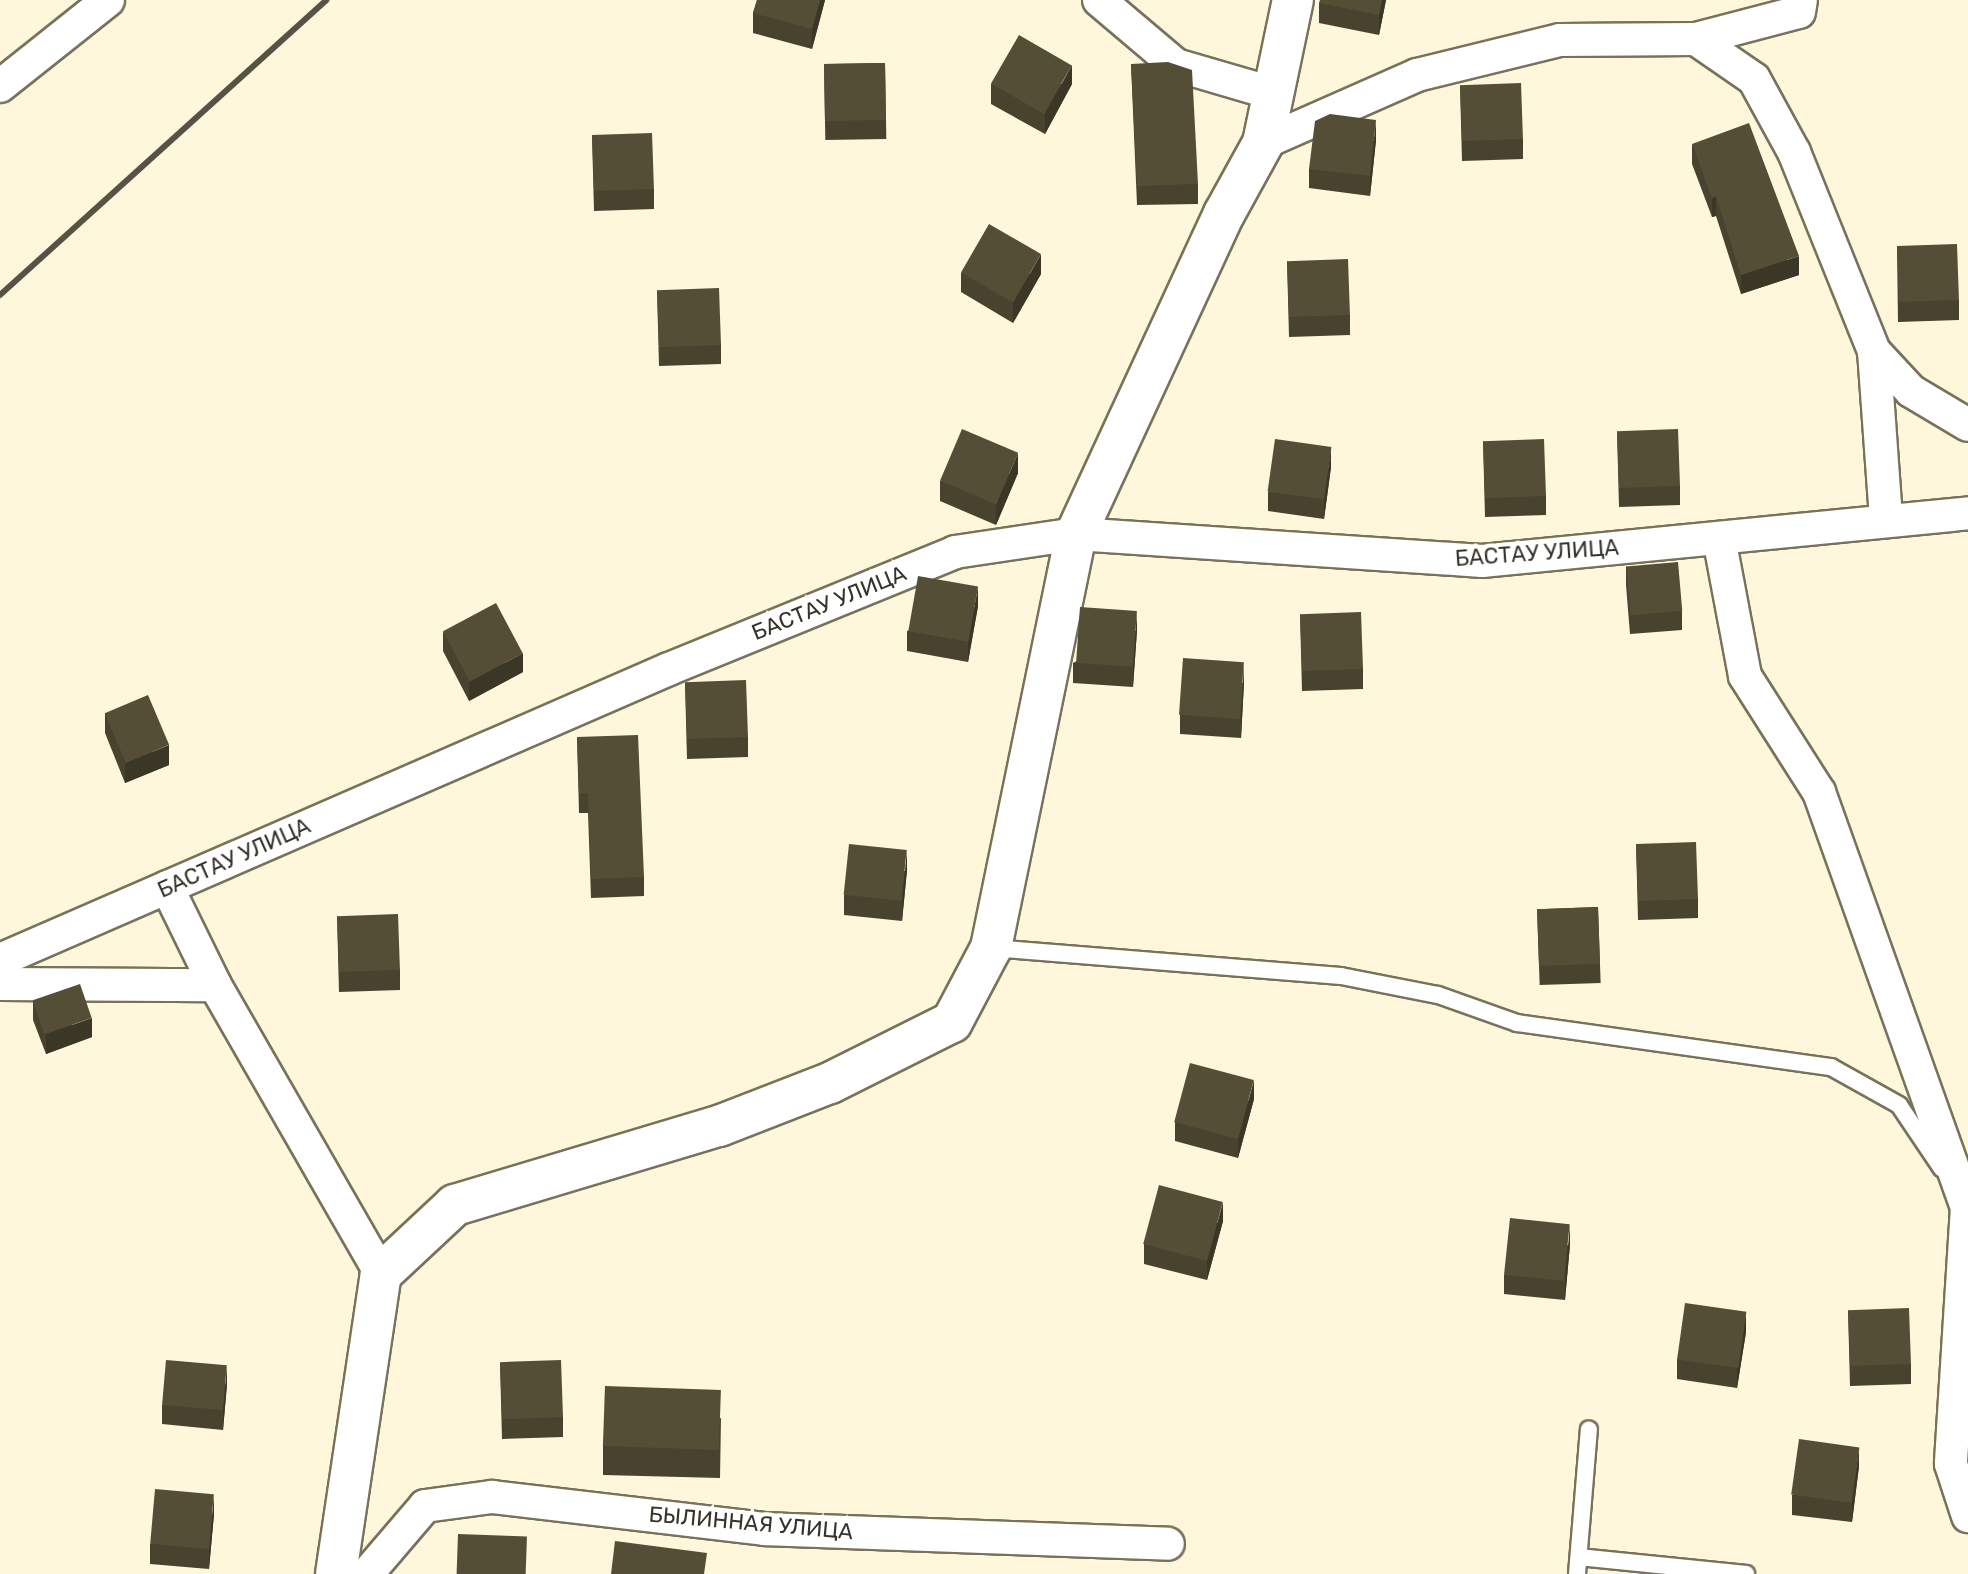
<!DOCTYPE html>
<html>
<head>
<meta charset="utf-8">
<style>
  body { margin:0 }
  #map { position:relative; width:1968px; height:1574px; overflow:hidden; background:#fef7dc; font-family:Rubik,sans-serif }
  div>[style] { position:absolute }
  .roads { filter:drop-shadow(2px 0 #78725a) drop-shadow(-2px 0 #78725a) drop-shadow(0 2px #78725a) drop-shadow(0 -2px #78725a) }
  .service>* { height:16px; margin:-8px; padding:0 8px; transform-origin:8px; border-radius:8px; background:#fff }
  .minor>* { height:32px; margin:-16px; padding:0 16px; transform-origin:16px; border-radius:16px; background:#fff }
  .tertiary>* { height:40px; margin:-20px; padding:0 20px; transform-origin:20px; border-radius:20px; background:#fff }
  .rail>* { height:6px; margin:-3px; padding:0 3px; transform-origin:3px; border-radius:3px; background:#565346 }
  .wall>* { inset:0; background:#48432f; transform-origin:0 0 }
  .shaded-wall>* { inset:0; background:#3b3726 }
  .building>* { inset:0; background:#544e37; transform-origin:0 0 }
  span { translate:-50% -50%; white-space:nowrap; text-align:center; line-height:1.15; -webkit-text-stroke:8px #fff; paint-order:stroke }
  .street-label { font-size:22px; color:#363429 }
</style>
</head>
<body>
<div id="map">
  <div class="roads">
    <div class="service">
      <div style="left:992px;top:948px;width:350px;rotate:4.6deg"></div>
      <div style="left:1341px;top:976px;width:99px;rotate:11.1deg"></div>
      <div style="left:1438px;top:995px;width:84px;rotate:19.5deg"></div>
      <div style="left:1517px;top:1023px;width:317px;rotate:8deg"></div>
      <div style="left:1831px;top:1067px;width:78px;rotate:29.2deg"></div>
      <div style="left:1899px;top:1105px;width:77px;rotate:56.1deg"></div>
      <div style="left:1579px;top:1557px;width:168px;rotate:5.8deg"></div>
      <div style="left:1577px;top:1574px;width:145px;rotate:-85.3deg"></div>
    </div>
    <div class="minor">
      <div style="left:1099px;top:0;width:101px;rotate:40.2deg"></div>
      <div style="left:1176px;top:65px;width:103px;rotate:16.3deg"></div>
      <div style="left:1696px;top:39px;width:106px;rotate:-14.7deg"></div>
      <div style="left:1799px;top:12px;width:12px;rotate:-81deg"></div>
      <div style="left:0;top:86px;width:138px;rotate:-38.5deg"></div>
      <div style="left:1263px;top:143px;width:168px;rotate:-23.8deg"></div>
      <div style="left:1417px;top:75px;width:147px;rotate:-13.8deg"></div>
      <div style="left:1560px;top:40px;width:136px;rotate:-0.4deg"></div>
      <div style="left:1696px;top:39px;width:70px;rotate:34.6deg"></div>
      <div style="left:1754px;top:79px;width:83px;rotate:61.3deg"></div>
      <div style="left:1794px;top:152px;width:214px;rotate:68.1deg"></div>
      <div style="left:1874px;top:351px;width:166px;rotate:85.9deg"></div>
      <div style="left:1874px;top:351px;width:54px;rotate:47.2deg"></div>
      <div style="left:1911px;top:391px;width:66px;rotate:30.8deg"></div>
      <div style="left:1719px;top:538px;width:140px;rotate:79.3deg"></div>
      <div style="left:1745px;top:676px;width:138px;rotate:57.5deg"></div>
      <div style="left:1819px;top:792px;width:441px;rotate:70.4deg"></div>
      <div style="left:1967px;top:1207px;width:257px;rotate:93.6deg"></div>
      <div style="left:1951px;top:1464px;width:55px;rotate:71.9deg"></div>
      <div style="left:167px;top:887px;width:109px;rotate:63.9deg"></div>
      <div style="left:0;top:960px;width:730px;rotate:-23.51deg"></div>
      <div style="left:669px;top:669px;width:309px;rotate:-22.2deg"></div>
      <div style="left:955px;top:552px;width:122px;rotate:-8.5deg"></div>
      <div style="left:1076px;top:534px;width:407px;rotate:3.8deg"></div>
      <div style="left:1482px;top:561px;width:488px;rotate:-5.6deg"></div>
      <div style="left:0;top:984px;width:215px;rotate:0.3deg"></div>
      <div style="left:215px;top:985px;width:333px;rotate:60.1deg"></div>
      <div style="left:367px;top:1574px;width:89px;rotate:-49.5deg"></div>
      <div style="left:425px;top:1506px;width:68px;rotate:-7.7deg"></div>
      <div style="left:492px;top:1497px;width:275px;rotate:6.7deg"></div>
      <div style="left:765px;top:1529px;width:403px;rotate:2.1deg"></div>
    </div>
    <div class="tertiary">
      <div style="left:336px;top:1574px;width:303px;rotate:-81.5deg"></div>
      <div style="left:381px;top:1274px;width:101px;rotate:-43deg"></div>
      <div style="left:455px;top:1205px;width:276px;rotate:-16.7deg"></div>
      <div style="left:719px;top:1126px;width:119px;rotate:-21.2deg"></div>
      <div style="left:830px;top:1083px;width:136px;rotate:-26.6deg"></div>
      <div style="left:952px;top:1022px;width:84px;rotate:-62.2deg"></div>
      <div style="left:991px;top:948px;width:423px;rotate:-78.4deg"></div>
      <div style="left:1076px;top:534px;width:353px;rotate:-65.2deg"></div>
      <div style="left:1224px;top:214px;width:81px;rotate:-61.2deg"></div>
      <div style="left:1263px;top:143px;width:146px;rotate:-78.2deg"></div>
    </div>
  </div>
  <div class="rail">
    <div style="left:0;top:295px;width:440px;rotate:-42.1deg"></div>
  </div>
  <div class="wall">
    <div style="clip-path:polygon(757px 0,825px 0,812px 49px,753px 33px,753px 13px)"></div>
    <div style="clip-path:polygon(1386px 0,1379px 35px,1319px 23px,1319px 3px)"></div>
    <div style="left:885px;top:63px;width:76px;height:61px;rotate:89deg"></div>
    <div style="clip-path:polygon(1131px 64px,1198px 184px,1198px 204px,1137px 205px)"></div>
    <div style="clip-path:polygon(991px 84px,1072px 84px,1045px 134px,991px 104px)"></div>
    <div style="clip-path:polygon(1460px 85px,1523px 139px,1523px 159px,1462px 161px)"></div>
    <div style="clip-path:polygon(592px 135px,654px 189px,654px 209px,594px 211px)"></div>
    <div style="clip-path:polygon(1376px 140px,1370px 196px,1309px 188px,1309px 169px)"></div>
    <div style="clip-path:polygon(1692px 144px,1799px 275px,1741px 294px,1716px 216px,1712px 217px,1692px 164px)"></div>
    <div style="clip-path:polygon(1897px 246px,1959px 300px,1959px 320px,1898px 322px)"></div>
    <div style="clip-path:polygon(1287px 261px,1350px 315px,1350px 335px,1289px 337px)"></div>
    <div style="clip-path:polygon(961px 273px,1041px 274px,1013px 323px,961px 292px)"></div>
    <div style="clip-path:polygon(657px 290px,721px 345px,721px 364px,659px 366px)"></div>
    <div style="clip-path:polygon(1617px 431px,1680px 486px,1680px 505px,1619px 507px)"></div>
    <div style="clip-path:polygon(1483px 441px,1546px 496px,1546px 515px,1485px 517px)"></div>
    <div style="clip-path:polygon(1331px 467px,1324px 519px,1268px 511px,1268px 492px)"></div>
    <div style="clip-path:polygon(1018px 473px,996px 525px,940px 501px,940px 481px)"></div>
    <div style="clip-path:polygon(1626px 566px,1682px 611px,1682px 630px,1630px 634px,1626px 585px)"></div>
    <div style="clip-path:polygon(978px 606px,968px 662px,907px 651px,907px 631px)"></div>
    <div style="clip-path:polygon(1300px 614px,1363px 669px,1363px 689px,1302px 691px)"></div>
    <div style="clip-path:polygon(1137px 630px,1133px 687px,1073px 683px,1073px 663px)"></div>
    <div style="clip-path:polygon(443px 632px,523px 672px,469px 701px,443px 651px)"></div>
    <div style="clip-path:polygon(1244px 682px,1241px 738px,1180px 734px,1180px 715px)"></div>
    <div style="clip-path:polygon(685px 683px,748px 737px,748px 757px,687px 759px)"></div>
    <div style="clip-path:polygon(105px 713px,169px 765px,125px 783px,105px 733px)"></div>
    <div style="clip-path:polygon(577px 737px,644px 877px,644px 896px,591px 898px,588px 813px,579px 813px)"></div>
    <div style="clip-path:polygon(1636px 844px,1698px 899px,1698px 918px,1638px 920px)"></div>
    <div style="clip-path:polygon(907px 870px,902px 921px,844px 915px,844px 895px)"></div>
    <div style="left:1598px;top:907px;width:76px;height:61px;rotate:88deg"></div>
    <div style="clip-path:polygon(337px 916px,400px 970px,400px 990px,339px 992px)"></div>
    <div style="clip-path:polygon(33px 1000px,92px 1037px,46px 1054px,33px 1020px)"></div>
    <div style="clip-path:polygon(1254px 1099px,1238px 1158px,1175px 1141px,1175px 1122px)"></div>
    <div style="clip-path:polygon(1223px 1221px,1207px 1280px,1144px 1264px,1144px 1244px)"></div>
    <div style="clip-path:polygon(1570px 1244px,1565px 1300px,1504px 1294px,1504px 1275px)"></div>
    <div style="clip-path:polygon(1848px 1310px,1911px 1364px,1911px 1384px,1850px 1386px)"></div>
    <div style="clip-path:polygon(1746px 1332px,1737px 1388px,1677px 1379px,1677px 1359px)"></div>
    <div style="clip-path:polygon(500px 1363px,563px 1417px,563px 1437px,502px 1439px)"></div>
    <div style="clip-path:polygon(227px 1384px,223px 1430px,162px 1424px,162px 1405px)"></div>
    <div style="clip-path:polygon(721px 1418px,720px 1478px,603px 1475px,603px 1446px)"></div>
    <div style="clip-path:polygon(1859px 1466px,1852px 1522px,1792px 1515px,1792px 1495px)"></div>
    <div style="clip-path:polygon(214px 1514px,209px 1569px,150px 1564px,150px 1544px)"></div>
  </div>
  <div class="shaded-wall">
    <div style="clip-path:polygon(820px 0,825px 0,812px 49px,812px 29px)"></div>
    <div style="clip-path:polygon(1382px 0,1386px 0,1379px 35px,1379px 15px)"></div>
    <div style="clip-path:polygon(1072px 65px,1072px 84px,1045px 134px,1045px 114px)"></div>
    <div style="clip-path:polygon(1376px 120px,1376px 140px,1370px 196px,1370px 176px)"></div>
    <div style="clip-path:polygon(1716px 196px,1716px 216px,1712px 217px,1712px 198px)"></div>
    <div style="clip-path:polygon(1041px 254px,1041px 274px,1013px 323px,1013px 303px)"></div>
    <div style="clip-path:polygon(1799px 256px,1799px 275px,1741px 294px,1741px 275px)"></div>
    <div style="clip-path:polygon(1331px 447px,1331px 467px,1324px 519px,1324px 499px)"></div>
    <div style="clip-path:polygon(1018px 453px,1018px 473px,996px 525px,996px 505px)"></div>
    <div style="clip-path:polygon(978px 587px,978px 606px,968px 662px,968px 642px)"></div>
    <div style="clip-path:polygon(1137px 611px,1137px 630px,1133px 687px,1133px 667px)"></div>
    <div style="clip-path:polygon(523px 653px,523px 672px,469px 701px,469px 682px)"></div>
    <div style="clip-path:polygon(1244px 662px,1244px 682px,1241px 738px,1241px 719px)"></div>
    <div style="clip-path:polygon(169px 745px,169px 765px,125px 783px,125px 763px)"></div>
    <div style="clip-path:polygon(907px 850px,907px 870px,902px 921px,902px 901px)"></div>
    <div style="clip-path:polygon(92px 1018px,92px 1037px,46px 1054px,46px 1034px)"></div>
    <div style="clip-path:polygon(1254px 1080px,1254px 1099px,1238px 1158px,1238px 1139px)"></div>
    <div style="clip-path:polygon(1223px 1202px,1223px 1221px,1207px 1280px,1207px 1261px)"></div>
    <div style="clip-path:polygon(1570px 1224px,1570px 1244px,1565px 1300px,1565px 1281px)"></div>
    <div style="clip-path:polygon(1746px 1312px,1746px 1332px,1737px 1388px,1737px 1369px)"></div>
    <div style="clip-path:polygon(227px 1365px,227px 1384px,223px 1430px,223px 1410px)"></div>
    <div style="clip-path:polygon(1859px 1447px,1859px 1466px,1852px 1522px,1852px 1503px)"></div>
    <div style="clip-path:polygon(214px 1494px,214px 1514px,209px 1569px,209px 1550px)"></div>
  </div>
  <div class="building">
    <div style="clip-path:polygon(757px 0,820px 0,812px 29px,753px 13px)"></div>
    <div style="clip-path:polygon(1320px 0,1382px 0,1379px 15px,1319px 3px)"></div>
    <div style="left:1019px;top:35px;width:61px;height:56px;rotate:30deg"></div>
    <div style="clip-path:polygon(1168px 62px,1192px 70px,1198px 184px,1137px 186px,1131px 64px)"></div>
    <div style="left:885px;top:63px;width:57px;height:61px;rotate:89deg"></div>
    <div style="left:1521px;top:83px;width:56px;height:61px;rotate:88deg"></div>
    <div style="clip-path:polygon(1330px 114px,1376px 120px,1370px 176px,1309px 169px,1315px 121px)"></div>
    <div style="clip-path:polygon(1749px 123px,1799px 256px,1741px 275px,1716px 196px,1712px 198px,1692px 144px)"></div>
    <div style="left:652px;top:133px;width:56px;height:60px;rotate:88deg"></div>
    <div style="left:989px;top:224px;width:60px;height:56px;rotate:30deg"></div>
    <div style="left:1957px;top:244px;width:56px;height:60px;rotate:88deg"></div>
    <div style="left:1348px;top:259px;width:56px;height:61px;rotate:88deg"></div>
    <div style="left:719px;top:288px;width:57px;height:62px;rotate:88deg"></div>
    <div style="left:962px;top:429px;width:61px;height:56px;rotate:23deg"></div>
    <div style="left:1678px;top:429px;width:57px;height:61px;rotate:88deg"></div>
    <div style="left:1275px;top:439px;width:57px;height:53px;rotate:8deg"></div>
    <div style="left:1544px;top:439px;width:57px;height:61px;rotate:88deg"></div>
    <div style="left:1678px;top:562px;width:49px;height:52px;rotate:85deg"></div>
    <div style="left:918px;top:576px;width:61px;height:56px;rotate:10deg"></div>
    <div style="left:496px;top:603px;width:57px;height:60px;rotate:62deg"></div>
    <div style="left:1080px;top:607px;width:57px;height:56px;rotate:4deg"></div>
    <div style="left:1361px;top:612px;width:57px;height:61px;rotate:88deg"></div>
    <div style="left:1183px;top:658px;width:61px;height:57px;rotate:4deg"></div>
    <div style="left:746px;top:680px;width:57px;height:61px;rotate:88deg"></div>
    <div style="left:148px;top:695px;width:54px;height:47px;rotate:67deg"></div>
    <div style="clip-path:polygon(638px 735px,644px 877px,591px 879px,588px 793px,579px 794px,577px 737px)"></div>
    <div style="left:1696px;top:842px;width:57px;height:60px;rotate:88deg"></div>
    <div style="left:849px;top:844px;width:58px;height:51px;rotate:6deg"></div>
    <div style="left:1598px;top:907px;width:57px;height:61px;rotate:88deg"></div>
    <div style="left:398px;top:914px;width:56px;height:61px;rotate:88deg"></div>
    <div style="left:80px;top:984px;width:36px;height:50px;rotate:71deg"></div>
    <div style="left:1190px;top:1063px;width:66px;height:61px;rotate:15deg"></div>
    <div style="left:1159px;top:1185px;width:66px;height:61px;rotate:15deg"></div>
    <div style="left:1510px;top:1218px;width:60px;height:57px;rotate:6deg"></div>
    <div style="left:1685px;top:1303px;width:62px;height:57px;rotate:8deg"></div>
    <div style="left:1909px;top:1308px;width:56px;height:61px;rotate:88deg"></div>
    <div style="left:166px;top:1360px;width:61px;height:45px;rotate:5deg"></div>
    <div style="left:561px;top:1360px;width:57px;height:61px;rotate:88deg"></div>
    <div style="left:605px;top:1386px;width:116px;height:60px;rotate:2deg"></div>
    <div style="left:1799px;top:1439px;width:61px;height:56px;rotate:8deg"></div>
    <div style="left:155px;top:1489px;width:59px;height:55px;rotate:5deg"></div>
    <div style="left:458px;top:1534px;width:69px;height:40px;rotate:2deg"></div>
    <div style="clip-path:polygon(615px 1541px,707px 1553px,704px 1574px,611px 1574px)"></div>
  </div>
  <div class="street-label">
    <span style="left:1537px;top:553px;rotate:-4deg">БАСТАУ УЛИЦА</span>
    <span style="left:829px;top:603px;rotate:-22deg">БАСТАУ УЛИЦА</span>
    <span style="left:234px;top:858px;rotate:-24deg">БАСТАУ УЛИЦА</span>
    <span style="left:751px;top:1523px;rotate:5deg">БЫЛИННАЯ УЛИЦА</span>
  </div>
</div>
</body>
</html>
